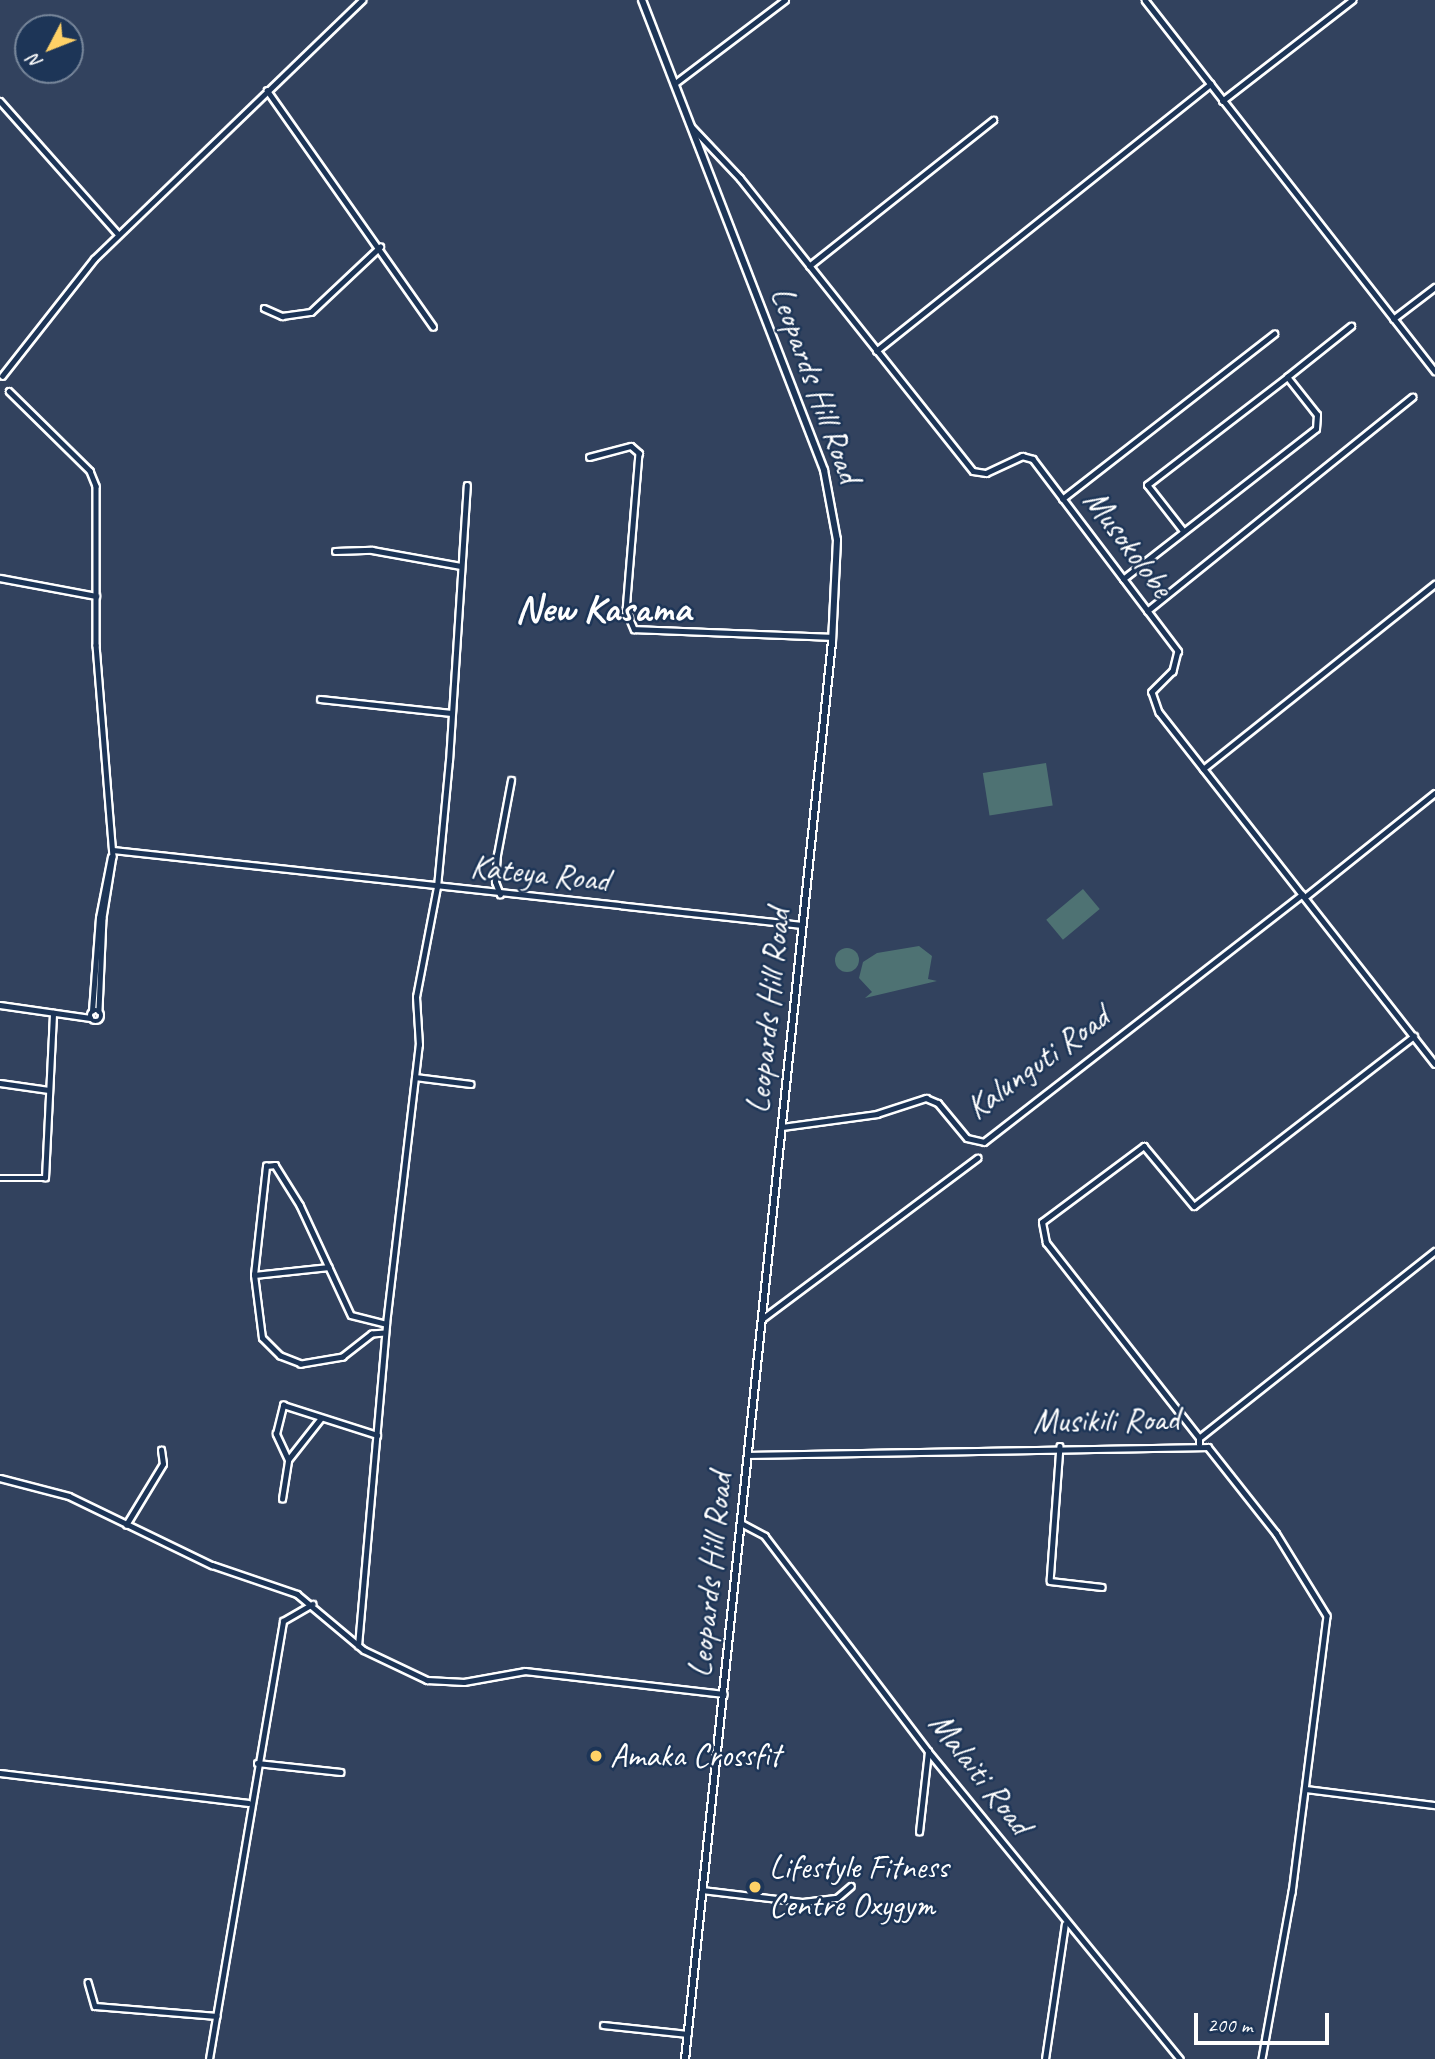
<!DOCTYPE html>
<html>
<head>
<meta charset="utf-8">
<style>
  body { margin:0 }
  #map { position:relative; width:1435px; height:2059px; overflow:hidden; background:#32425e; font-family:Caveat,sans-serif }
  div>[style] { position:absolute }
  .green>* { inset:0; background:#4e7273; transform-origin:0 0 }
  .round { border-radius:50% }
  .roads { filter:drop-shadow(2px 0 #fff) drop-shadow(-2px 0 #fff) drop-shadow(0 2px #fff) drop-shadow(0 -2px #fff) }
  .minor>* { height:4.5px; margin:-2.25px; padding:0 2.25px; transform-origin:2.25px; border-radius:2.25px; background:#1d3557 }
  .minor>.ring { margin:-2.25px; padding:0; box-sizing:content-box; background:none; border:4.5px solid #1d3557; border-radius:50% }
  .secondary>* { height:6px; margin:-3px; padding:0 3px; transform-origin:3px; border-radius:3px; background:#1d3557 }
  .dots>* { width:19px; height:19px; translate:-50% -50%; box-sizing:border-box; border:4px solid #1d3557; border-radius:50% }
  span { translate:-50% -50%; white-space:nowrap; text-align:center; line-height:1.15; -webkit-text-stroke:5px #1d3557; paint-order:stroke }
  .street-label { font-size:33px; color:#fff }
  .poi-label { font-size:33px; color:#fff }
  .left { translate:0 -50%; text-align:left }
  .district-label { font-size:40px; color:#fff; font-weight:700 }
  .north { position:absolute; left:14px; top:14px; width:70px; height:70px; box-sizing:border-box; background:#1d3557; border:2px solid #77869a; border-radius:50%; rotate:228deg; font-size:19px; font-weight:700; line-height:28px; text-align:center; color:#fff }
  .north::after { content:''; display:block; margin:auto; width:24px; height:32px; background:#ffd166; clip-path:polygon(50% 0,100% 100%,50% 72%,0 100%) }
  .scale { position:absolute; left:1194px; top:2013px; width:135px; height:32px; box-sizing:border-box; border:4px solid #fff; border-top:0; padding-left:9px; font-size:21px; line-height:24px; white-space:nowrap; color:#fff; -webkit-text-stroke:5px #1d3557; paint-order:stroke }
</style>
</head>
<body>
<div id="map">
  <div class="green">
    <div style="left:1046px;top:763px;width:43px;height:64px;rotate:81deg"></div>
    <div style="left:1083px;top:889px;width:26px;height:48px;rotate:50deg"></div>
    <div style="clip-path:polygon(919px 946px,932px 956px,928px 979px,937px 981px,865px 998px,872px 992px,859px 978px,863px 962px,877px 953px)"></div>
    <div class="round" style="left:835px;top:948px;width:24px;height:24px"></div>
  </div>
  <div class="roads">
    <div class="minor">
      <div style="left:1145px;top:0;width:471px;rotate:52deg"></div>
      <div style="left:674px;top:84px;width:139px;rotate:-37.1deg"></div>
      <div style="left:267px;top:90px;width:289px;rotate:54.9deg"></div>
      <div style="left:0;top:101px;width:178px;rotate:48.4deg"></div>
      <div style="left:1222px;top:101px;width:165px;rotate:-37.8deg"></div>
      <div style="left:692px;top:127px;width:70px;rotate:46.7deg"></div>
      <div style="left:740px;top:178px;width:374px;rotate:51.5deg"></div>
      <div style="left:973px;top:471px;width:13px;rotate:9deg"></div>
      <div style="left:986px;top:473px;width:40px;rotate:-25deg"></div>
      <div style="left:1022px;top:456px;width:11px;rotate:15deg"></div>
      <div style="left:1033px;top:459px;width:241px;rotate:52.9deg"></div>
      <div style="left:1178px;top:651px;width:21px;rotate:104deg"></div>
      <div style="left:1173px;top:671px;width:30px;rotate:135deg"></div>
      <div style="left:1152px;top:692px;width:21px;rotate:71deg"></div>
      <div style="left:1159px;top:712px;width:447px;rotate:51.9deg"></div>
      <div style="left:809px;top:266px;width:235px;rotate:-38.4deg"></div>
      <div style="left:264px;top:308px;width:20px;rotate:24deg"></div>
      <div style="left:282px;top:316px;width:29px;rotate:-8deg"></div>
      <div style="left:311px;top:312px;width:95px;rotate:-43.3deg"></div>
      <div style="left:1393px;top:319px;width:53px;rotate:-37.3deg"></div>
      <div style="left:876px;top:351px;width:428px;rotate:-38.6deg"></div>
      <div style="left:2px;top:376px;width:149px;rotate:-51.8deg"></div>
      <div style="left:94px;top:259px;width:373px;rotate:-44deg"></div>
      <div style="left:9px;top:391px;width:114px;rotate:44.6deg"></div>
      <div style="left:90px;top:471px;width:16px;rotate:68deg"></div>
      <div style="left:96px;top:486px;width:159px;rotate:90deg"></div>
      <div style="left:96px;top:645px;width:212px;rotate:85.4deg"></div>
      <div style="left:113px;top:856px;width:63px;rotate:99.2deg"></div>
      <div style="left:103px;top:918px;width:93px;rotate:92.5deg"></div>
      <div style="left:589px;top:457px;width:43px;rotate:-14.7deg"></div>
      <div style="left:631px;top:446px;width:11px;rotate:41deg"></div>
      <div style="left:639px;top:453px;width:158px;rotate:94.7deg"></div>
      <div style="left:626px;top:610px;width:21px;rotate:67deg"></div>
      <div style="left:634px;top:629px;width:198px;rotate:2.3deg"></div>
      <div style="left:1062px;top:499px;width:269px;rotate:-37.9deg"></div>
      <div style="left:1183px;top:531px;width:58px;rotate:-128deg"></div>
      <div style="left:1147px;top:485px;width:177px;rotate:-37.6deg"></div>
      <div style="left:335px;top:551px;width:37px;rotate:-2deg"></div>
      <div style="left:372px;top:550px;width:90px;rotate:10.2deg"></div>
      <div style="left:0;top:578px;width:98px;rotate:10.6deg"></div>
      <div style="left:1123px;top:579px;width:244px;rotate:-37.9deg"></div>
      <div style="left:1316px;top:429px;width:14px;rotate:-86deg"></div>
      <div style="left:1317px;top:415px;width:48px;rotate:-128.3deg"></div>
      <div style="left:1287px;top:377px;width:82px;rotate:-38.6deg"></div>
      <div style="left:1147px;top:611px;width:341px;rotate:-38.9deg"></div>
      <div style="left:320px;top:699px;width:132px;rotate:6.1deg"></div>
      <div style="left:1203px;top:769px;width:297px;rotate:-38.6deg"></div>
      <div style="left:113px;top:850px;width:693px;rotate:6.21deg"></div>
      <div style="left:500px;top:895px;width:14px;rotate:-111deg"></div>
      <div style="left:495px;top:882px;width:27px;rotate:-86deg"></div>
      <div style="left:497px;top:855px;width:76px;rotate:-79.4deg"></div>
      <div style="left:1305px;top:897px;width:166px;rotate:-38.7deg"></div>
      <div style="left:0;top:1005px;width:91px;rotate:8.2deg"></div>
      <div class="ring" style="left:90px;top:1010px;width:7.5px;height:7.5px"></div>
      <div style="left:92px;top:1011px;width:93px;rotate:-85.7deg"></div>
      <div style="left:99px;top:918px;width:62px;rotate:-78.9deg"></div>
      <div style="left:415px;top:1077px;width:56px;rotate:7.1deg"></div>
      <div style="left:0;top:1083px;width:49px;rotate:8.1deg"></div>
      <div style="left:782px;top:1127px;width:96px;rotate:-7.8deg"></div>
      <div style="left:877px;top:1114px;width:52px;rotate:-18.1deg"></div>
      <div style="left:926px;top:1098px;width:13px;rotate:23deg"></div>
      <div style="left:938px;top:1103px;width:45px;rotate:50.4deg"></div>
      <div style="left:967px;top:1138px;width:17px;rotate:13deg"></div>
      <div style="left:984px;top:1142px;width:403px;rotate:-37.9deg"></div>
      <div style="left:0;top:1178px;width:45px"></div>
      <div style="left:45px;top:1178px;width:165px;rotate:-87.2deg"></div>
      <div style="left:254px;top:1275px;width:75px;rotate:-6.1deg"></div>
      <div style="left:762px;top:1319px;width:269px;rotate:-36.8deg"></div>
      <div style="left:385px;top:1333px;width:13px;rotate:176deg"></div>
      <div style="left:372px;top:1334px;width:37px;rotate:142deg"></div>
      <div style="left:343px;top:1357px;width:43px;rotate:170.5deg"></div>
      <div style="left:301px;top:1364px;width:22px;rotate:-159deg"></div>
      <div style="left:280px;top:1356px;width:25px;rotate:-135deg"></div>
      <div style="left:262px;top:1338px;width:64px;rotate:-97.2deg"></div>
      <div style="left:254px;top:1275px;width:110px;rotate:-83.7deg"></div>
      <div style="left:266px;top:1166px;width:9px;rotate:-6deg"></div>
      <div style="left:275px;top:1165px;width:47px;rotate:58deg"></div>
      <div style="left:300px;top:1205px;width:121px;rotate:65.1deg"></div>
      <div style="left:351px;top:1315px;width:36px;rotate:14deg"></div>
      <div style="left:1199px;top:1438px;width:301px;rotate:-38.4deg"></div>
      <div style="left:1199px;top:1444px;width:6px;rotate:-90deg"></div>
      <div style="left:1199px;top:1438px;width:248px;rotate:-128.1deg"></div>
      <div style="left:1046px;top:1243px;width:21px;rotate:-101deg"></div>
      <div style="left:1042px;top:1222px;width:127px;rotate:-36.7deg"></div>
      <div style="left:1144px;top:1146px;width:78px;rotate:50.2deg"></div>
      <div style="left:1194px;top:1206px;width:278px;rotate:-37.7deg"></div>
      <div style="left:1060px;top:1446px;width:135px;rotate:94.2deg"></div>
      <div style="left:1050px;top:1581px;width:52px;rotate:6.6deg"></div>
      <div style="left:748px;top:1455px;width:460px;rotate:-1deg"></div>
      <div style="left:1208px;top:1447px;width:110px;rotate:51.7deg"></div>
      <div style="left:1276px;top:1533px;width:97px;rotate:58.4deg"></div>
      <div style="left:1327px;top:1616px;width:278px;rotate:97.2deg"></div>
      <div style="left:1292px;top:1892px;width:170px;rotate:100.2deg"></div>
      <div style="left:288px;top:1460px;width:29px;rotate:-115deg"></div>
      <div style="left:276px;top:1434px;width:30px;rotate:-76deg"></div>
      <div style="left:283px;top:1405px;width:99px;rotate:17.7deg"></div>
      <div style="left:0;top:1478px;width:71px;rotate:14.6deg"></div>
      <div style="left:69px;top:1496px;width:159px;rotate:25.8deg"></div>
      <div style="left:212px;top:1565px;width:90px;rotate:18.8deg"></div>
      <div style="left:297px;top:1594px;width:87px;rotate:39.9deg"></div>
      <div style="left:364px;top:1650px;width:70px;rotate:25.5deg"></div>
      <div style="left:427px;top:1680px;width:37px;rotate:3deg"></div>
      <div style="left:464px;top:1682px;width:62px;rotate:-10.2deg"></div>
      <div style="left:525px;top:1671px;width:200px;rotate:6.6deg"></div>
      <div style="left:282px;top:1499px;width:39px;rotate:-81deg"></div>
      <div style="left:288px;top:1460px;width:53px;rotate:-51.8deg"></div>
      <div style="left:741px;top:1523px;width:27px;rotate:28deg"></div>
      <div style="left:765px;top:1536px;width:270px;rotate:52.8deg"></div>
      <div style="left:928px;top:1751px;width:398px;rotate:50.7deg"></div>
      <div style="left:126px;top:1525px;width:71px;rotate:-58.8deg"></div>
      <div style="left:163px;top:1464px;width:14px;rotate:-98deg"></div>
      <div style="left:358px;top:1646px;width:323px;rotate:-85deg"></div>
      <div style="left:386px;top:1324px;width:281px;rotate:-83.3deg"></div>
      <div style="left:419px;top:1045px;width:48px;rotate:-93.6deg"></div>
      <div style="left:416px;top:997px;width:112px;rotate:-79.2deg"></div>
      <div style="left:437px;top:887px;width:127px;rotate:-84.6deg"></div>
      <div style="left:449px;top:761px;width:276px;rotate:-86.3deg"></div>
      <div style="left:257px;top:1763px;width:84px;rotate:6.1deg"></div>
      <div style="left:0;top:1773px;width:250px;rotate:6.9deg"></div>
      <div style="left:1306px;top:1789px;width:130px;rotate:7.1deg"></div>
      <div style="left:919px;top:1832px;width:81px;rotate:-83.6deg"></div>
      <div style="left:702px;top:1890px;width:102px;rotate:6.8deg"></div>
      <div style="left:803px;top:1902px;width:34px;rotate:-7deg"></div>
      <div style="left:837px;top:1898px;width:18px;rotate:-41deg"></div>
      <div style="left:88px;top:1982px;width:25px;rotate:74deg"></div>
      <div style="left:95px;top:2006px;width:122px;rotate:4.7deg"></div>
      <div style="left:603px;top:2025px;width:85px;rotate:6deg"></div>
      <div style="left:209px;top:2059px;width:444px;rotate:-80.4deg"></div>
      <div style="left:283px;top:1621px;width:34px;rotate:-30deg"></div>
      <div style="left:1045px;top:2059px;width:136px;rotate:-81.6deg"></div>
    </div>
    <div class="secondary">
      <div style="left:642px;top:0;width:504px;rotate:68.83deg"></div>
      <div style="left:824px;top:470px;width:71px;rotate:79.5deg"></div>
      <div style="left:837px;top:540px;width:102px;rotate:92.8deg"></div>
      <div style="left:832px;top:642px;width:1425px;rotate:95.92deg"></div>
    </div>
  </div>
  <div class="dots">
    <div style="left:596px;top:1756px;background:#ffd166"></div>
    <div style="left:755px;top:1887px;background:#ffd166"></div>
  </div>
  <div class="street-label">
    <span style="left:815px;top:385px;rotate:70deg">Leopards Hill Road</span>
    <span style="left:1128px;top:544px;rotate:53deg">Musokolobe</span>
    <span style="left:540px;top:874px;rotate:6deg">Kateya Road</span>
    <span style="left:769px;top:1011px;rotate:-84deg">Leopards Hill Road</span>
    <span style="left:1038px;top:1063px;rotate:-36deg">Kalunguti Road</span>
    <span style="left:1106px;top:1421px;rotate:-1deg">Musikili Road</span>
    <span style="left:711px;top:1575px;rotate:-84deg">Leopards Hill Road</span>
    <span style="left:980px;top:1774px;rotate:52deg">Malaiti Road</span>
  </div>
  <div class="poi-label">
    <span class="left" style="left:610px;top:1756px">Amaka Crossfit</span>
    <span class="left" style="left:769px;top:1887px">Lifestyle Fitness<br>Centre Oxygym</span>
  </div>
  <div class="district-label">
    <span style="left:603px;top:608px">New Kasama</span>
  </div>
  <div class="north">N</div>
  <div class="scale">200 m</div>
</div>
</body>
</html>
